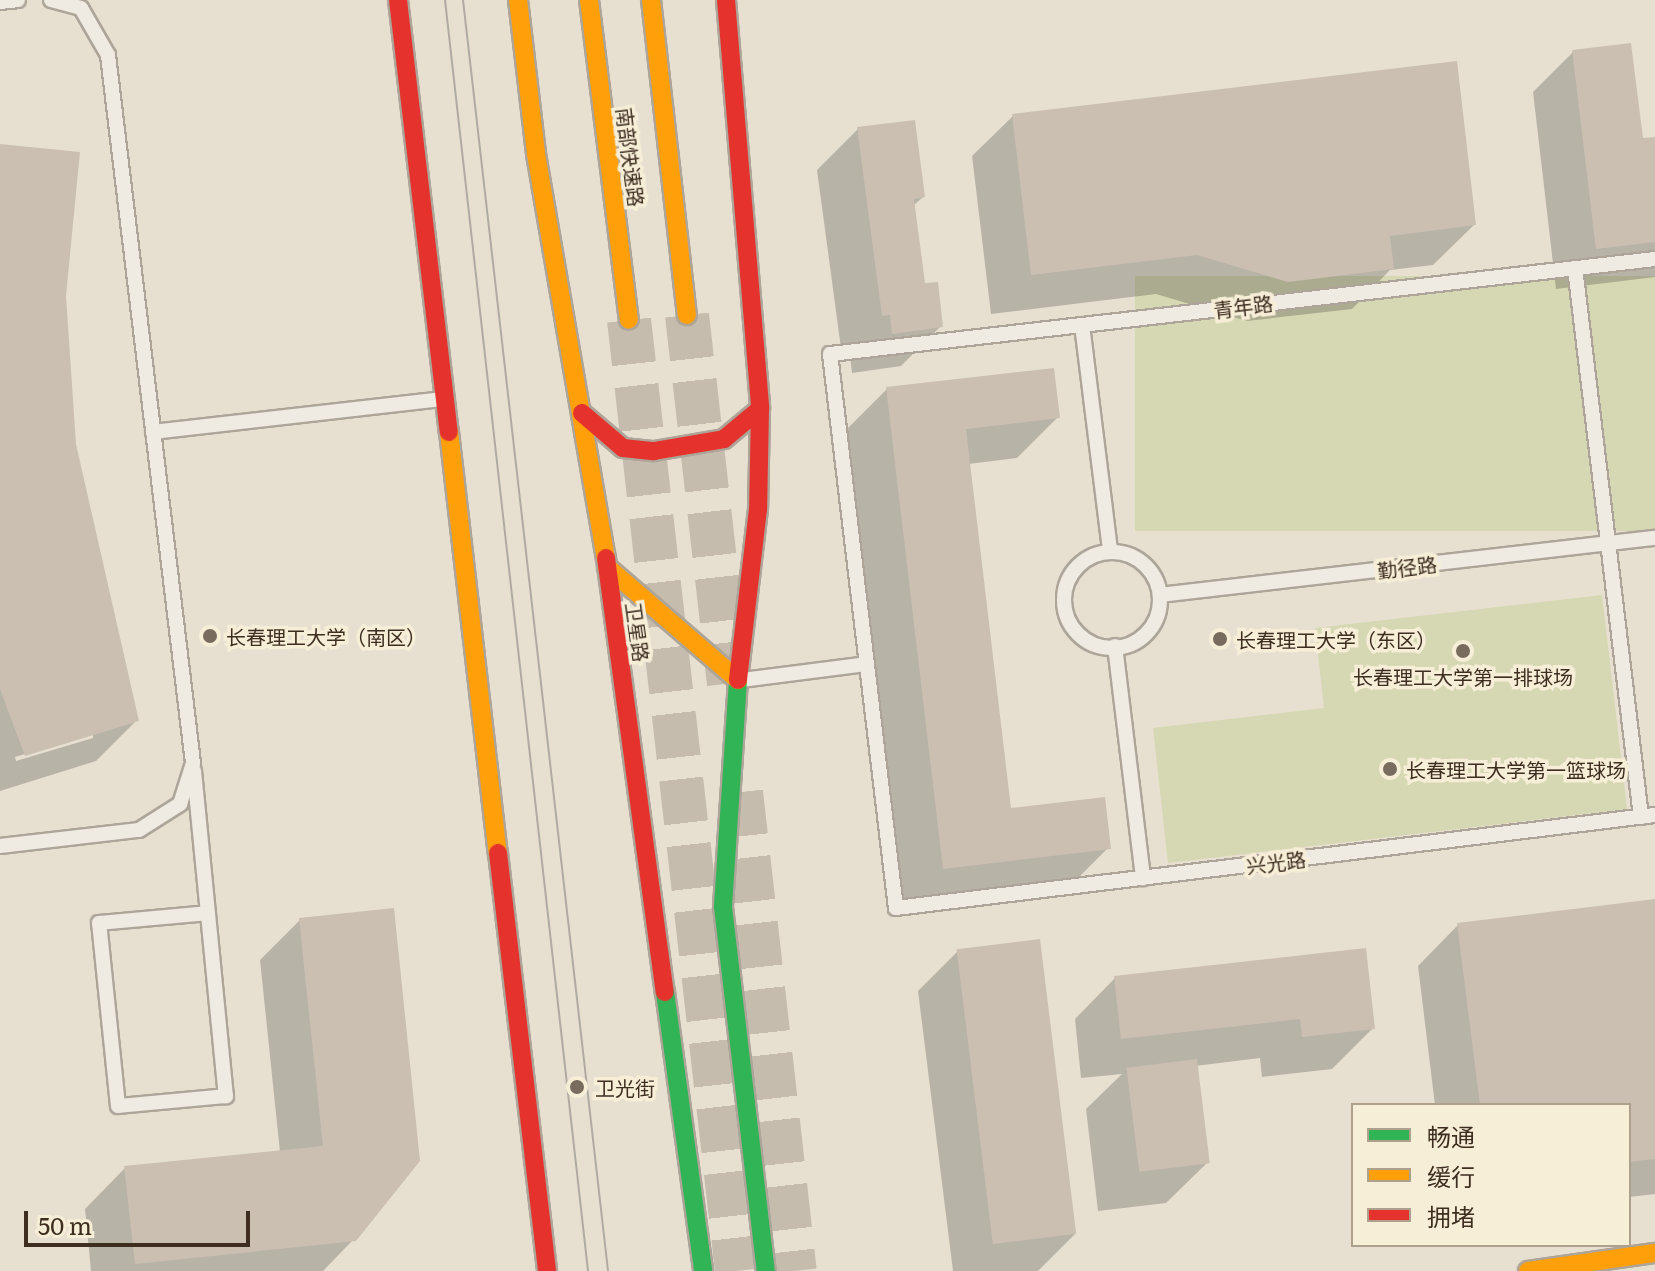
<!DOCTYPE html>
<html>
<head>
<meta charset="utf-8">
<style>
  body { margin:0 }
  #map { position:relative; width:1655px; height:1271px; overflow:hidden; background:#e7e0d1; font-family:Literata,"Noto Sans SC",serif }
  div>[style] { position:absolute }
  .green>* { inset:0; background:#d6d7b3; transform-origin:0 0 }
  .shadow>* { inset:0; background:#0003 }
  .building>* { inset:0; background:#cbbfb2; transform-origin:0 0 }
  .highway-tunnel>* { height:44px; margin-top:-22px; transform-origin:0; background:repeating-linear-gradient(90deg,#c5bcae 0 44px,transparent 0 66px) }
  .roads { filter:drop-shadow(2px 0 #ada599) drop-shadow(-2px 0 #ada599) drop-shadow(0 2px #ada599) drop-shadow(0 -2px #ada599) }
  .lane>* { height:14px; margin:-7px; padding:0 7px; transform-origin:7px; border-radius:7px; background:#efebe3 }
  .lane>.ring { margin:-7px; padding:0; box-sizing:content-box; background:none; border:14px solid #efebe3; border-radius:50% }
  .fast>* { height:18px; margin:-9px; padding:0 9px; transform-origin:9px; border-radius:9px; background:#30b455 }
  .slow>* { height:18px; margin:-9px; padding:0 9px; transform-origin:9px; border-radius:9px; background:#ff9f0a }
  .jam>* { height:18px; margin:-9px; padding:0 9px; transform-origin:9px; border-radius:9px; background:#e5322d }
  .tram>* { height:2px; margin:-1px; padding:0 1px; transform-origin:1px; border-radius:1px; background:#afaaa2 }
  .dots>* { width:22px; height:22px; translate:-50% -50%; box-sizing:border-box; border:4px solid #f7eed8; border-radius:50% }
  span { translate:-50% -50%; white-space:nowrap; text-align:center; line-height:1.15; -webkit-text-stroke:7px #f7eed8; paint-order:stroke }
  .street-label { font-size:20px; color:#3d2e20 }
  .poi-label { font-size:20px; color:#3d2e20 }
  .left { translate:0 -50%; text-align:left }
  .legend { position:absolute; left:1351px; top:1103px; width:280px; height:144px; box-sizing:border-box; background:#f7eed8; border:2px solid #ada18e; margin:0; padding:10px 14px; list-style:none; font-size:24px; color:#3d2e20 }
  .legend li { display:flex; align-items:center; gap:16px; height:40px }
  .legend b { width:40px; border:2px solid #ada18e }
  .scale { position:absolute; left:24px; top:1211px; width:226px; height:36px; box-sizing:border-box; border:4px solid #3d2e20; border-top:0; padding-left:10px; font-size:24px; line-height:28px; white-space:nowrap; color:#3d2e20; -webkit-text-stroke:6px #f7eed8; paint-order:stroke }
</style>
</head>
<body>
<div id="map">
  <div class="green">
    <div style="left:1655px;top:276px;width:255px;height:520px;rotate:90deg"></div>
    <div style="clip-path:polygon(1602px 595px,1627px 809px,1168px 863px,1153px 728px,1324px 708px,1315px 628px)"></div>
  </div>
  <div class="shadow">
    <div style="clip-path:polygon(1573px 52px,1641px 141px,1655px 139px,1655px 277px,1556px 289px,1533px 92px)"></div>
    <div style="clip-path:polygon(1013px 116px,1474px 225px,1433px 265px,1390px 270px,1352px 309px,1247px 321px,1156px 294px,991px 314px,972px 156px)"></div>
    <div style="clip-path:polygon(858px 129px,923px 197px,913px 206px,923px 285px,941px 326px,901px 366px,852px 373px,850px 355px,842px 356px,817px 170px)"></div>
    <div style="clip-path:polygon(evenodd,0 146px,136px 721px,96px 761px,0 791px,0 146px,93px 733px,93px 738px,16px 761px,15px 757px,93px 733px)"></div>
    <div style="clip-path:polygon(887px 389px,1058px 417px,1017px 458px,968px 464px,1009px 810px,1108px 848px,1068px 888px,903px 908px,846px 430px)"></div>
    <div style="clip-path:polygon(1655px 901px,1655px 1194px,1629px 1197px,1629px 1105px,1435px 1105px,1418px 966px,1458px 925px)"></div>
    <div style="clip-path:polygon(300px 920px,354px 1239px,323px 1271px,91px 1271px,85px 1209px,125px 1168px,280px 1152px,260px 960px)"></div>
    <div style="clip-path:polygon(958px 951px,1075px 1234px,1038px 1271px,953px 1271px,918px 991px)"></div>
    <div style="clip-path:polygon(1115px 978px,1373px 1028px,1332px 1069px,1262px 1077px,1260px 1058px,1195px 1066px,1207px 1163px,1166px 1203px,1098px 1211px,1086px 1109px,1122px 1074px,1081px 1078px,1075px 1019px)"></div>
  </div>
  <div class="building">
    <div style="clip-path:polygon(1631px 43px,1643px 138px,1655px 137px,1655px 242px,1596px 249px,1572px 50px)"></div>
    <div style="clip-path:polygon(1457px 61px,1476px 225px,1390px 236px,1394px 269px,1288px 282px,1197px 255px,1031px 275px,1012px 114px)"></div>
    <div style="clip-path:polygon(915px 120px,925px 197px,914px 199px,925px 283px,938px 282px,943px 327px,892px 334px,890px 315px,882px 316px,857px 127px)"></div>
    <div style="clip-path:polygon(0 144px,80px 152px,66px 296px,76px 444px,139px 721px,25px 756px,0 689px)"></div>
    <div style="clip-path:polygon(1054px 368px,1060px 418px,966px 429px,1011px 808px,1105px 797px,1111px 849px,943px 869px,886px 387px)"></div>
    <div style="clip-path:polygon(1655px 899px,1655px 1159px,1629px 1162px,1629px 1105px,1480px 1105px,1457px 923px)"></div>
    <div style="clip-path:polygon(394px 908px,420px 1161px,356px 1241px,135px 1264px,124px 1166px,323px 1146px,299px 918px)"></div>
    <div style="left:1040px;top:939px;width:297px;height:84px;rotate:83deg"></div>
    <div style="clip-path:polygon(1366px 948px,1375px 1029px,1302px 1037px,1300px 1019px,1121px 1039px,1114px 976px)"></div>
    <div style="left:1197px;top:1059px;width:105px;height:71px;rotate:83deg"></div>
  </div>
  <div class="highway-tunnel">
    <div style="left:687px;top:315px;width:371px;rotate:83.5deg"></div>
    <div style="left:629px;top:320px;width:957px;rotate:83.52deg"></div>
    <div style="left:741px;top:792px;width:482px;rotate:83.6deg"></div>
  </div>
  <div class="roads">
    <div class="lane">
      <div style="left:0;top:2px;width:18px;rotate:-6deg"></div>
      <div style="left:1655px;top:259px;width:830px;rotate:173.43deg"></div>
      <div style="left:830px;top:354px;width:558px;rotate:83.21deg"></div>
      <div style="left:896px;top:908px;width:765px;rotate:-6.99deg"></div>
      <div style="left:1575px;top:268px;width:553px;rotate:83.14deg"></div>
      <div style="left:1082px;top:325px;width:228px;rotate:82.9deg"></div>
      <div style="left:153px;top:432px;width:290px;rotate:-6.5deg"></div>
      <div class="ring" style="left:1064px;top:552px;width:82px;height:82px"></div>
      <div style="left:1160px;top:595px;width:498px;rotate:-6.6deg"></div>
      <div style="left:1115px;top:646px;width:234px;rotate:83.1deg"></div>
      <div style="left:742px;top:680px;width:126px;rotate:-7.3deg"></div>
      <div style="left:194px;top:771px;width:327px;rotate:84.4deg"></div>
      <div style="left:226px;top:1096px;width:108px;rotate:174.7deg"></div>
      <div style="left:118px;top:1106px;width:184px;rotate:-95.9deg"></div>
      <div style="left:99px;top:923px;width:109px;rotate:-5.2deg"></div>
      <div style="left:0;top:846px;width:140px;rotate:-6.6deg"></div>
      <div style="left:139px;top:830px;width:49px;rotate:-32.4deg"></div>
      <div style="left:180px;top:804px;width:43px;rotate:-72.4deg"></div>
      <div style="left:193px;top:763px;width:713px;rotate:-96.85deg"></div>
      <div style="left:108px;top:55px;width:54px;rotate:-119.9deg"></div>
      <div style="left:81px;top:8px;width:31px;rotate:-165deg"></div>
    </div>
    <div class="fast">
      <div style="left:738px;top:680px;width:227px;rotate:93.8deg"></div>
      <div style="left:723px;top:907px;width:367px;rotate:83.3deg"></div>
      <div style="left:665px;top:992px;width:282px;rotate:82.2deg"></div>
    </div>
    <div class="slow">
      <div style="left:518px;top:0;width:155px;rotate:83.3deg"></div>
      <div style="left:536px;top:154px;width:410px;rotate:80.2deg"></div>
      <div style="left:589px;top:0;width:322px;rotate:82.9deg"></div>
      <div style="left:651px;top:0;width:317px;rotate:83.5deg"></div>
      <div style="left:449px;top:432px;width:424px;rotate:83.4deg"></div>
      <div style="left:607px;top:567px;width:173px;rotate:40.8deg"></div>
      <div style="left:1528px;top:1271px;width:128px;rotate:-8.1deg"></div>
    </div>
    <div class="jam">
      <div style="left:398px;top:0;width:435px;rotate:83.3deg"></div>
      <div style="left:726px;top:0;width:410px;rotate:85.2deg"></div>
      <div style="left:760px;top:409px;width:100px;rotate:91.1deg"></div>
      <div style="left:758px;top:509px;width:172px;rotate:96.7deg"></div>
      <div style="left:582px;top:413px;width:54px;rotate:40.5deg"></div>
      <div style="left:623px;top:448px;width:31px;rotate:6deg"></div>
      <div style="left:654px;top:451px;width:71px;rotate:-9.7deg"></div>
      <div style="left:724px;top:439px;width:47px;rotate:-39.8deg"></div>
      <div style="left:606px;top:558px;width:438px;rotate:82.3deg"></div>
      <div style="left:498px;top:853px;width:421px;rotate:83.3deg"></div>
    </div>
  </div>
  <div class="tram">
    <div style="left:445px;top:0;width:1279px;rotate:83.58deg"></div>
    <div style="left:463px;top:0;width:1279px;rotate:83.49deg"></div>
  </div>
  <div class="dots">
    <div style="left:210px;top:636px;background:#786c5e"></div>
    <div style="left:1220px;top:639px;background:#786c5e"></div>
    <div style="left:1463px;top:651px;background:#786c5e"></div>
    <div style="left:1390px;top:769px;background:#786c5e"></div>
    <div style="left:577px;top:1087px;background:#786c5e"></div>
  </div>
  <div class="street-label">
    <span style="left:631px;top:157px;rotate:83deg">南部快速路</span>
    <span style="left:1243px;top:306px;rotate:-7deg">青年路</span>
    <span style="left:1407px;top:567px;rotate:-7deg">勤径路</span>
    <span style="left:638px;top:632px;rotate:82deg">卫星路</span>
    <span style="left:1276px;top:862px;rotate:-7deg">兴光路</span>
  </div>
  <div class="poi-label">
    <span class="left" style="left:226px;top:636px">长春理工大学（南区）</span>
    <span class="left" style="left:1236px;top:639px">长春理工大学（东区）</span>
    <span style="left:1463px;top:676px">长春理工大学第一排球场</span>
    <span class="left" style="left:1406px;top:769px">长春理工大学第一篮球场</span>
    <span class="left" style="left:595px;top:1087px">卫光街</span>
  </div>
  <ul class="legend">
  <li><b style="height:10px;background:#30b455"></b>畅通</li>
  <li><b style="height:10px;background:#ff9f0a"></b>缓行</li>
  <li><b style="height:10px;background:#e5322d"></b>拥堵</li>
  </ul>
  <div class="scale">50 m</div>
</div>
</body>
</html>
